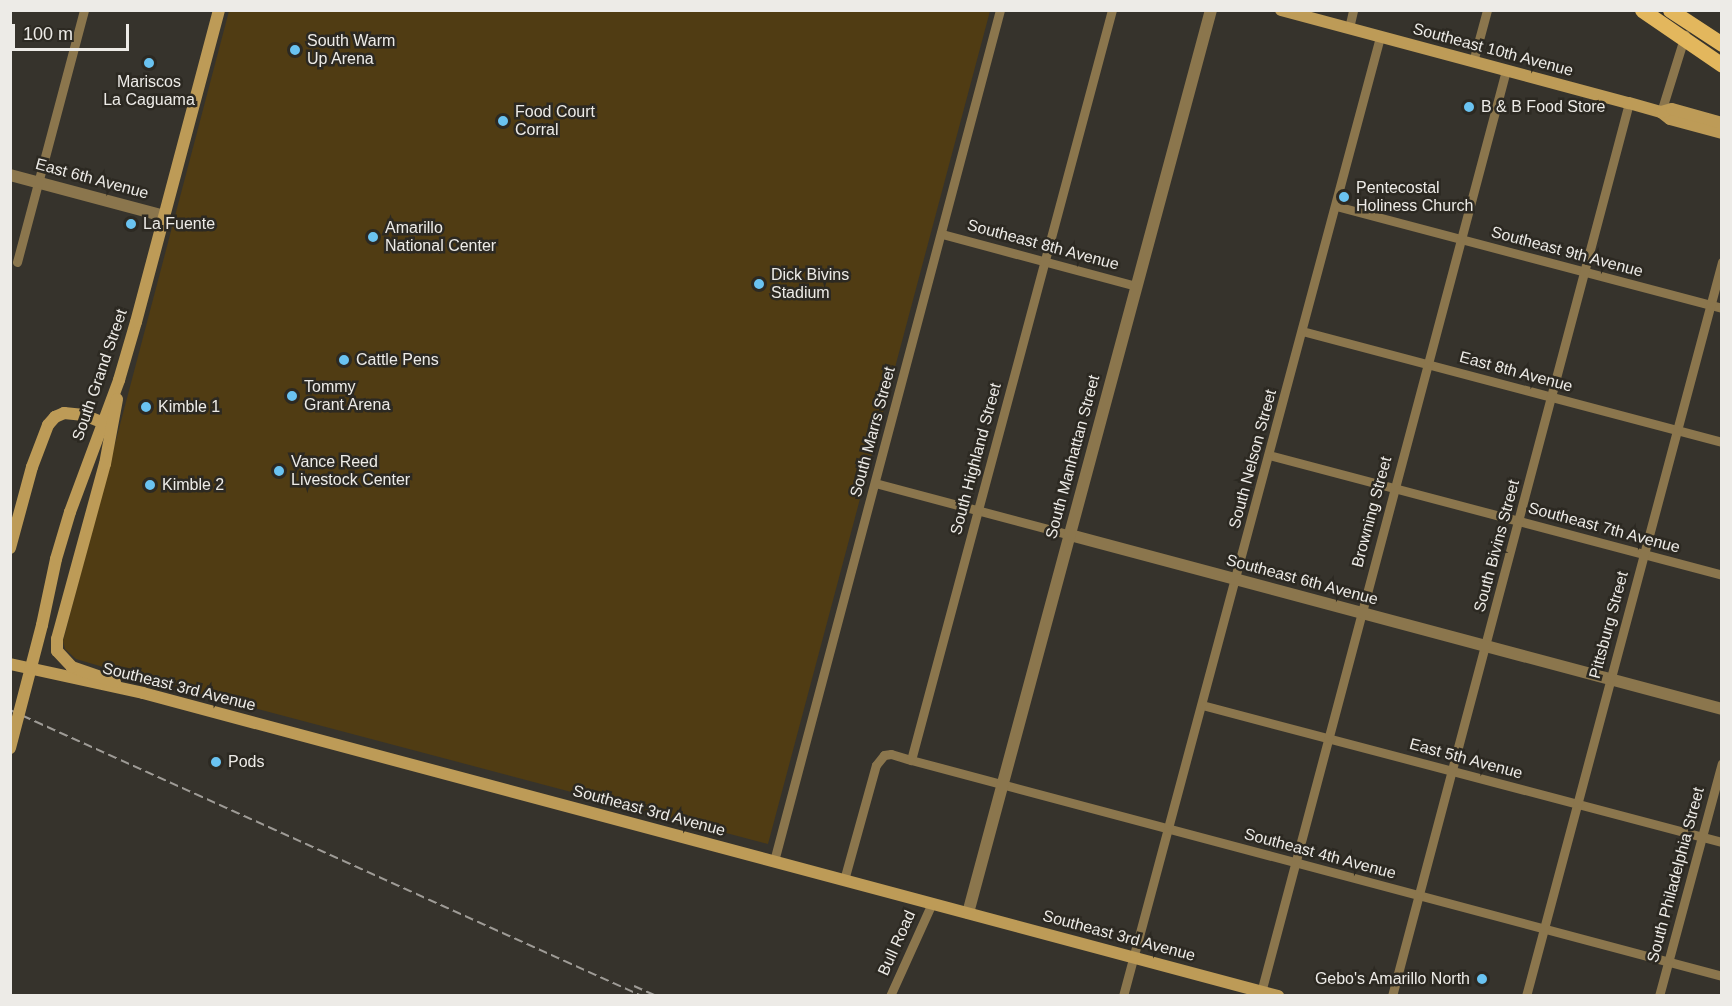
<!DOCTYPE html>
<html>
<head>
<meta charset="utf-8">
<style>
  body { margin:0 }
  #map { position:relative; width:1732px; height:1006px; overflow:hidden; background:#36332c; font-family:Arial,sans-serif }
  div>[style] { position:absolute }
  .green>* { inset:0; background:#503c13 }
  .minor>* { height:9px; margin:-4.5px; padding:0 4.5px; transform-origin:4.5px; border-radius:4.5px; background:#8b764d }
  .tertiary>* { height:12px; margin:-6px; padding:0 6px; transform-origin:6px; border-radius:6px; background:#8b764d }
  .secondary>* { height:12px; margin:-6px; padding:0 6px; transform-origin:6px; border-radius:6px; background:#bd9b57 }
  .primary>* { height:15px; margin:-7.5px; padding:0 7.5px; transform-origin:7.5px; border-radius:7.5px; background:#e3b75d }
  .rail>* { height:2px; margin-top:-1px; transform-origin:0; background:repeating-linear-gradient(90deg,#9e9b96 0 9px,transparent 0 13.5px) }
  .secondary-bridge>* { height:12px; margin:-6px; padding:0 6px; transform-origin:6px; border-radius:6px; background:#bd9b57 }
  .dots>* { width:16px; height:16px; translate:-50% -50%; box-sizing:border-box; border:3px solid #2c2922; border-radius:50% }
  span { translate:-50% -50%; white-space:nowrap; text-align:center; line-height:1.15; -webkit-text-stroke:5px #2c2922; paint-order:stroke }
  .poi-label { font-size:16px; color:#edebe7 }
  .left { translate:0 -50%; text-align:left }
  .right { translate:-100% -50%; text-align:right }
  .street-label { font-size:16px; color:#edebe7 }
  .frame { position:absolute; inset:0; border:12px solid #edebe7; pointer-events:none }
  .scale { position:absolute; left:12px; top:24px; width:117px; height:27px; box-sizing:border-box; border:3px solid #edebe7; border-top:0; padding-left:8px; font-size:18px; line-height:21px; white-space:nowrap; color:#edebe7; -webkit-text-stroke:4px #2c2922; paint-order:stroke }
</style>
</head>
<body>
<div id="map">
  <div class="green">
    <div style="clip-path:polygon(229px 11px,990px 11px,768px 844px,137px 677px,76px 659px,65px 649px,63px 641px)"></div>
  </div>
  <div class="minor">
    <div style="left:1349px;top:28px;width:18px;rotate:-77deg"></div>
    <div style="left:1473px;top:62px;width:54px;rotate:-74.9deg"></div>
    <div style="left:1661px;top:112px;width:81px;rotate:-72.7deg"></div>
    <div style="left:1336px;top:206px;width:399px;rotate:14.8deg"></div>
    <div style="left:942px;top:234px;width:201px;rotate:15deg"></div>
    <div style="left:17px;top:262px;width:261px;rotate:-75.1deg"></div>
    <div style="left:1302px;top:331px;width:434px;rotate:14.8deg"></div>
    <div style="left:1269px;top:455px;width:469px;rotate:14.8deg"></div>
    <div style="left:875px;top:483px;width:202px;rotate:14.9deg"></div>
    <div style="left:1202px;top:705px;width:538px;rotate:14.76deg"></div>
    <div style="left:911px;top:760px;width:839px;rotate:14.91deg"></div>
    <div style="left:774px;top:861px;width:880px;rotate:-75.13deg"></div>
    <div style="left:844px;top:880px;width:119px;rotate:-74.5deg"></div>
    <div style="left:876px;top:765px;width:13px;rotate:-51deg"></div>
    <div style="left:884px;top:755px;width:7px;rotate:-8deg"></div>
    <div style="left:891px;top:754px;width:21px;rotate:17deg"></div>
    <div style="left:911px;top:760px;width:776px;rotate:-75deg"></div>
    <div style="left:890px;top:996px;width:102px;rotate:-65.7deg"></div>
    <div style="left:1123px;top:996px;width:993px;rotate:-75deg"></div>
    <div style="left:1260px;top:996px;width:958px;rotate:-75.12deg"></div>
    <div style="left:1392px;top:996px;width:924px;rotate:-75.14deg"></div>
    <div style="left:1526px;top:996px;width:760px;rotate:-75.05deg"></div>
    <div style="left:1659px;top:996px;width:241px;rotate:-74.9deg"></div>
  </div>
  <div class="tertiary">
    <div style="left:10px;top:175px;width:159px;rotate:14.9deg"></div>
    <div style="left:1070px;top:535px;width:675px;rotate:14.94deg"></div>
    <div style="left:968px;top:913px;width:935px;rotate:-74.94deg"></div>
  </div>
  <div class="secondary">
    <div style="left:1281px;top:10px;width:360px;rotate:15deg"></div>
    <div style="left:1629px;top:103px;width:33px;rotate:16deg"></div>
    <div style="left:1661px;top:112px;width:11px;rotate:38deg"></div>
    <div style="left:1670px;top:119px;width:54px;rotate:15.1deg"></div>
    <div style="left:1661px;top:112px;width:11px;rotate:-15deg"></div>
    <div style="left:1672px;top:109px;width:52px;rotate:15.6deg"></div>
    <div style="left:10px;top:548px;width:84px;rotate:-74.8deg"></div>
    <div style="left:32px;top:467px;width:45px;rotate:-69.1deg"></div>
    <div style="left:48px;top:425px;width:11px;rotate:-49deg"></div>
    <div style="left:55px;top:417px;width:10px;rotate:-24deg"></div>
    <div style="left:64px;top:413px;width:20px;rotate:6deg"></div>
    <div style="left:84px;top:415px;width:27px;rotate:22deg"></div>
    <div style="left:42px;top:625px;width:67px;rotate:-78deg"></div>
    <div style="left:56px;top:559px;width:49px;rotate:-73.4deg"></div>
    <div style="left:70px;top:512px;width:141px;rotate:-69.6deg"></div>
    <div style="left:119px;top:380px;width:60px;rotate:-73.7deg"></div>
    <div style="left:136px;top:322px;width:323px;rotate:-75.1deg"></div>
    <div style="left:10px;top:664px;width:136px;rotate:12.3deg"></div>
    <div style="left:143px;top:693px;width:1175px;rotate:14.95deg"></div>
    <div style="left:115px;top:682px;width:46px;rotate:-160.8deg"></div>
    <div style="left:72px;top:667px;width:22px;rotate:-133deg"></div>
    <div style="left:57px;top:651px;width:12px;rotate:-90deg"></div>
    <div style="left:57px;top:639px;width:181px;rotate:-74.7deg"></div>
    <div style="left:105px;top:464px;width:66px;rotate:-79.5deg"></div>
  </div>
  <div class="primary">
    <div style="left:1642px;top:10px;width:97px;rotate:34.5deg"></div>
    <div style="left:1670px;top:10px;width:62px;rotate:33.2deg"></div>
  </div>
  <div class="rail">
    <div style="left:10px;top:710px;width:694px;rotate:24.35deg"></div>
    <div style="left:634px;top:986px;width:24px;rotate:24deg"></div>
  </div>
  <div class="secondary-bridge">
    <div style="left:10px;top:748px;width:127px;rotate:-75.4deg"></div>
  </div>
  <div class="dots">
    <div style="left:295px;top:50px;background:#6ac3f1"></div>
    <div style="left:149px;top:63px;background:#6ac3f1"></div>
    <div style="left:1469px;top:107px;background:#6ac3f1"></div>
    <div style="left:503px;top:121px;background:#6ac3f1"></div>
    <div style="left:1344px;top:197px;background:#6ac3f1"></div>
    <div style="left:131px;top:224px;background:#6ac3f1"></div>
    <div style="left:373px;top:237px;background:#6ac3f1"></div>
    <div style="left:759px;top:284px;background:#6ac3f1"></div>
    <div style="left:344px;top:360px;background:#6ac3f1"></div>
    <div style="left:292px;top:396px;background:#6ac3f1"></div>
    <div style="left:146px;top:407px;background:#6ac3f1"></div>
    <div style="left:279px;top:471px;background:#6ac3f1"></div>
    <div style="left:150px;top:485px;background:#6ac3f1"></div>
    <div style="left:216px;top:762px;background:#6ac3f1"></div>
    <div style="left:1482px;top:979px;background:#6ac3f1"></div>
  </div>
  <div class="poi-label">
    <span class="left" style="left:307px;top:50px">South Warm<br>Up Arena</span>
    <span style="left:149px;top:91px">Mariscos<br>La Caguama</span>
    <span class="left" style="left:1481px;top:107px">B &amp; B Food Store</span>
    <span class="left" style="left:515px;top:121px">Food Court<br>Corral</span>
    <span class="left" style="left:1356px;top:197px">Pentecostal<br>Holiness Church</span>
    <span class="left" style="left:143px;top:224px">La Fuente</span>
    <span class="left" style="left:385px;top:237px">Amarillo<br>National Center</span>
    <span class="left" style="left:771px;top:284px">Dick Bivins<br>Stadium</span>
    <span class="left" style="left:356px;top:360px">Cattle Pens</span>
    <span class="left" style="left:304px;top:396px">Tommy<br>Grant Arena</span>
    <span class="left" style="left:158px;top:407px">Kimble 1</span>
    <span class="left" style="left:291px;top:471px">Vance Reed<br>Livestock Center</span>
    <span class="left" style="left:162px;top:485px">Kimble 2</span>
    <span class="left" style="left:228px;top:762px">Pods</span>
    <span class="right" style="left:1470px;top:979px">Gebo's Amarillo North</span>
  </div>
  <div class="street-label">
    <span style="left:1493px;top:50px;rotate:15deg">Southeast 10th Avenue</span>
    <span style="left:92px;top:179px;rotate:15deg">East 6th Avenue</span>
    <span style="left:1043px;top:245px;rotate:15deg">Southeast 8th Avenue</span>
    <span style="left:1567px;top:252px;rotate:15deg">Southeast 9th Avenue</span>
    <span style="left:1516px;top:372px;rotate:15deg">East 8th Avenue</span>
    <span style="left:100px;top:375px;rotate:-71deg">South Grand Street</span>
    <span style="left:873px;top:432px;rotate:-75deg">South Marrs Street</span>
    <span style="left:1073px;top:457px;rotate:-75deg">South Manhattan Street</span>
    <span style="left:976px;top:459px;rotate:-75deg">South Highland Street</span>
    <span style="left:1253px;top:459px;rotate:-75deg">South Nelson Street</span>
    <span style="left:1372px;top:512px;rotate:-75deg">Browning Street</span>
    <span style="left:1604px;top:528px;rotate:15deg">Southeast 7th Avenue</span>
    <span style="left:1497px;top:546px;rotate:-75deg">South Bivins Street</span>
    <span style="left:1302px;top:580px;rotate:15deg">Southeast 6th Avenue</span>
    <span style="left:1609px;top:625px;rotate:-75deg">Pittsburg Street</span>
    <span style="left:179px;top:687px;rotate:14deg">Southeast 3rd Avenue</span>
    <span style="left:1466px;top:759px;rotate:15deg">East 5th Avenue</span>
    <span style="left:649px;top:811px;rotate:15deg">Southeast 3rd Avenue</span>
    <span style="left:1320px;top:854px;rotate:15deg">Southeast 4th Avenue</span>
    <span style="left:1676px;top:875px;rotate:-75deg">South Philadelphia Street</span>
    <span style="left:1119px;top:936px;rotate:15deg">Southeast 3rd Avenue</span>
    <span style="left:897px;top:943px;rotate:-66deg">Bull Road</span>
  </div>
  <div class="frame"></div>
  <div class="scale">100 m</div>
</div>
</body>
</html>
